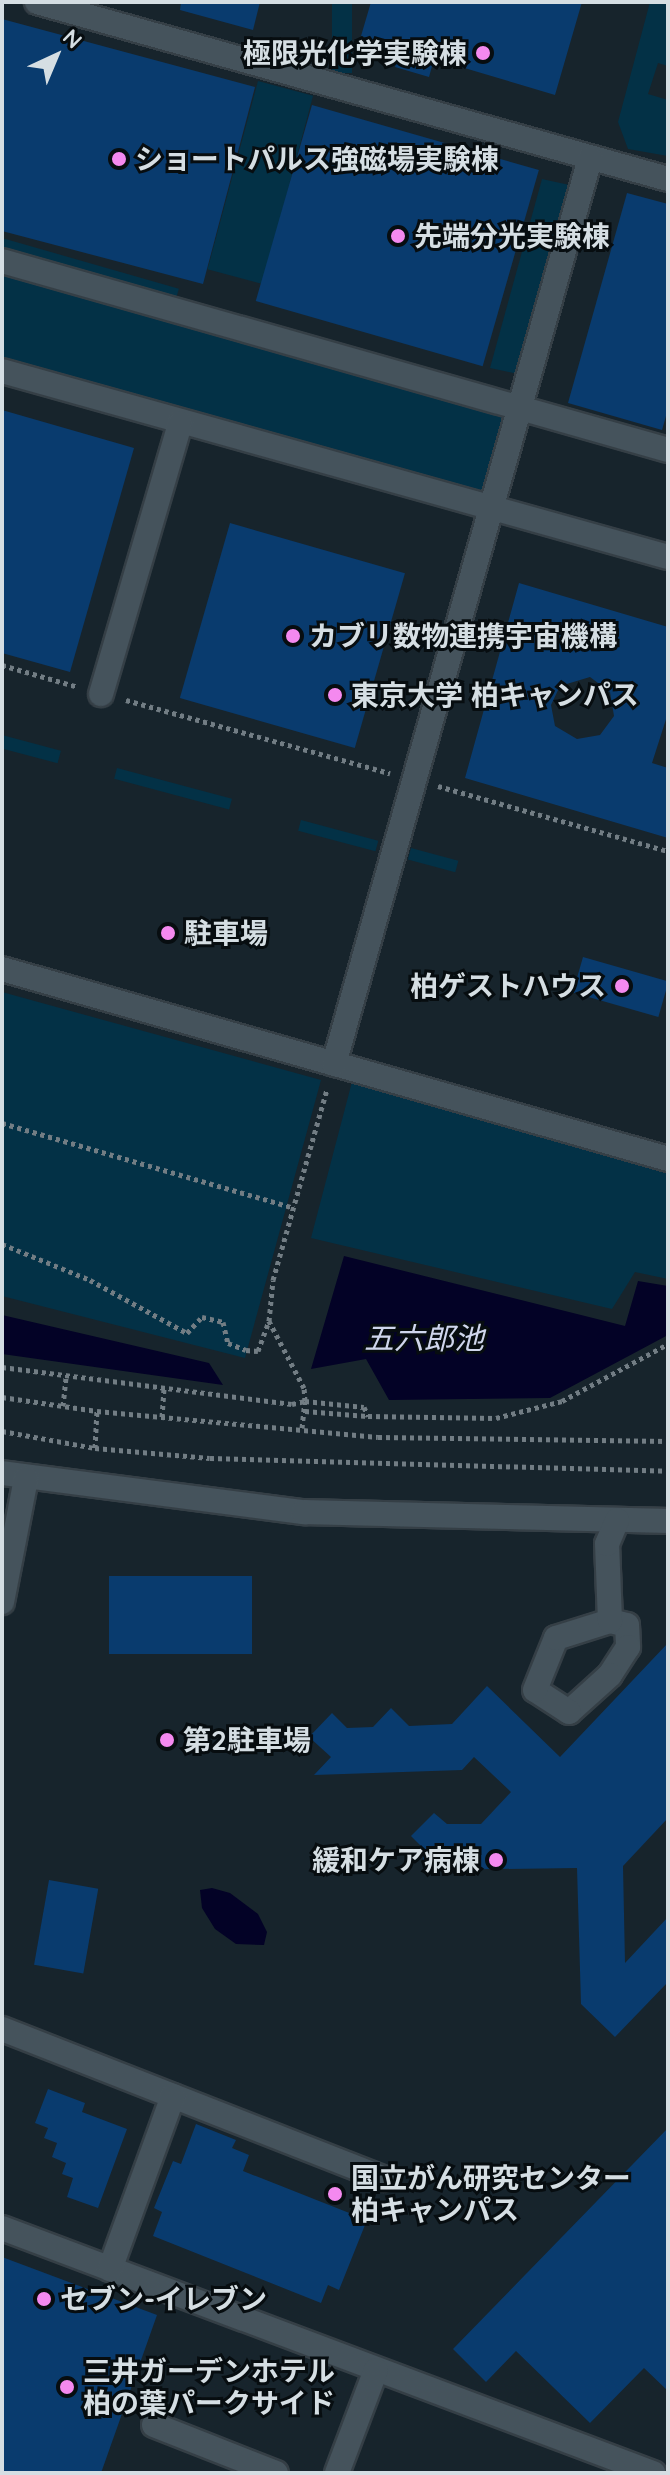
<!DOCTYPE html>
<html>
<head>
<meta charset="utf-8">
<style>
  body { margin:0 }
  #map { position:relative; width:670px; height:2475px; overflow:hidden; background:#17242c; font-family:Quicksand,"Noto Sans JP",sans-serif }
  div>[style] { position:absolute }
  .green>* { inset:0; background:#033146; transform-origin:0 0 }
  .water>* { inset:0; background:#030226 }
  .building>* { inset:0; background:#093b6e; transform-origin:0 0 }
  .path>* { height:5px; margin-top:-2.5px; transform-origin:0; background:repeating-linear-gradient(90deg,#727d84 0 4px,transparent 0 8px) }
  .roads { filter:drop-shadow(2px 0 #353f46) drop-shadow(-2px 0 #353f46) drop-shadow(0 2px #353f46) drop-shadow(0 -2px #353f46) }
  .minor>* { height:24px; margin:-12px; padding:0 12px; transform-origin:12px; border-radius:12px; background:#45535c }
  .dots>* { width:22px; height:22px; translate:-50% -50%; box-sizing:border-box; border:4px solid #070d10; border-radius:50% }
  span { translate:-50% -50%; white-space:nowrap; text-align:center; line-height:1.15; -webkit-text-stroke:6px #070d10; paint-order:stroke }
  .poi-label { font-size:28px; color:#d5dee3; font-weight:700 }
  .right { translate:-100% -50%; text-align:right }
  .left { translate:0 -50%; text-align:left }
  .water-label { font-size:30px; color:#cfd6ec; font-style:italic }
  .frame { position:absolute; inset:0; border:4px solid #d5dee3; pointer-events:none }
  .north { position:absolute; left:16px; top:16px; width:80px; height:80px; -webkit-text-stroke:6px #070d10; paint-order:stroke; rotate:44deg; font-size:22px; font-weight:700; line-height:32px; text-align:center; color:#d5dee3 }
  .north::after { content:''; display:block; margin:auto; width:28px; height:36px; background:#d5dee3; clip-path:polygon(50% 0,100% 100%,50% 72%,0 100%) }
</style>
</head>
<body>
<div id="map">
  <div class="green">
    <div style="left:332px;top:2px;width:20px;height:71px"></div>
    <div style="clip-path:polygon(650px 2px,668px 2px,668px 66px,658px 63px,648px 94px,668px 100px,668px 156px,628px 149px,618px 122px)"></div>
    <div style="left:258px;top:81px;width:57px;height:195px;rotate:15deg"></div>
    <div style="clip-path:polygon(542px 179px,574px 186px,518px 374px,490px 368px)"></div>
    <div style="left:2px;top:238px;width:184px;height:14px;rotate:16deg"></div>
    <div style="left:2px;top:272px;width:526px;height:89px;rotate:16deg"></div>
    <div style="left:2px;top:735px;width:61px;height:13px;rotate:15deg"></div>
    <div style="left:117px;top:768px;width:119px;height:11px;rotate:15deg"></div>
    <div style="left:301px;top:820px;width:80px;height:11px;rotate:15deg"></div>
    <div style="left:411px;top:848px;width:49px;height:12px;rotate:15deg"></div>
    <div style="clip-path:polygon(2px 992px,321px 1080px,245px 1358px,2px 1296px)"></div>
    <div style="clip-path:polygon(353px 1078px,668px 1174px,668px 1279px,635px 1272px,612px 1309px,311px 1238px)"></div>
  </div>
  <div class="water">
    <div style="clip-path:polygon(344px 1256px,625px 1326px,638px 1281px,668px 1286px,668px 1335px,550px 1398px,389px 1400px,366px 1359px,311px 1369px)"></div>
    <div style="clip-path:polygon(2px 1315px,209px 1363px,223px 1385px,2px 1354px)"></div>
    <div style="clip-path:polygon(212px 1888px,230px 1893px,258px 1914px,267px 1932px,264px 1945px,236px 1944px,215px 1929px,202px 1908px,200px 1890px)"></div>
  </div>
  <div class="building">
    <div style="clip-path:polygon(181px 2px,260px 2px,253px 30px,180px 10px)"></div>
    <div style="clip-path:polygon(371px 2px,582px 2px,555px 95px,434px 59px,429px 77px,395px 67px,400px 48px,361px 36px)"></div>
    <div style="clip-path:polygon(2px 19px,255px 87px,203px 284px,2px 231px)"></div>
    <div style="left:312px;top:105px;width:236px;height:204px;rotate:16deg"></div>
    <div style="clip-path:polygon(627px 193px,668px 204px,668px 409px,662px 430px,568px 403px)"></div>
    <div style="clip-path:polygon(2px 410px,134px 448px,70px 672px,2px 653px)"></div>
    <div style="left:230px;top:523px;width:182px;height:182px;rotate:16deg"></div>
    <div style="clip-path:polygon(evenodd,519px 583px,668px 627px,668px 713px,652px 763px,668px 768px,668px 838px,465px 778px,519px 583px,590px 677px,610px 692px,614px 716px,600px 735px,577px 739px,555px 726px,551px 705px,560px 686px,590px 677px)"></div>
    <div style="left:583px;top:957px;width:89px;height:37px;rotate:16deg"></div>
    <div style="left:109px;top:1576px;width:143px;height:78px"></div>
    <div style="clip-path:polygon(668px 1643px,668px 1818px,623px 1866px,625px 1963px,668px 1917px,668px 1982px,615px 2037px,581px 2004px,577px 1868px,423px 1870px,423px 1848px,411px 1836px,434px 1813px,447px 1824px,481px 1824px,511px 1792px,474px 1757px,462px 1770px,314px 1775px,331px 1757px,309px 1737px,332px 1713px,347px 1728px,373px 1727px,391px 1708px,409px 1726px,452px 1724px,487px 1686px,560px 1757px)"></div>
    <div style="left:49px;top:1880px;width:50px;height:86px;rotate:10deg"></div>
    <div style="clip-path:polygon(48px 2089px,85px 2103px,82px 2112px,127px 2129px,98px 2208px,67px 2197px,73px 2178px,62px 2174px,66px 2163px,52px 2157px,57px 2143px,44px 2138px,48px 2128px,35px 2123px)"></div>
    <div style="clip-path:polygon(196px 2124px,236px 2140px,232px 2148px,249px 2155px,243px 2171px,367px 2220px,339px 2290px,328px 2285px,321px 2303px,153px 2236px,162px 2212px,154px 2208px,173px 2161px,181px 2164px)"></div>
    <div style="clip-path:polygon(668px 2128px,668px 2391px,644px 2368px,590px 2423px,516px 2351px,486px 2382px,453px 2349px)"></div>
    <div style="clip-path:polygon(2px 2257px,157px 2315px,101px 2473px,2px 2473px)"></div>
  </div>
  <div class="path">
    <div style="left:2px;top:665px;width:79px;rotate:16.1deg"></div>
    <div style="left:126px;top:700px;width:274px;rotate:15.5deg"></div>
    <div style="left:438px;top:786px;width:239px;rotate:15.8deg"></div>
    <div style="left:2px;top:1123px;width:304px;rotate:16.2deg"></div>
    <div style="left:2px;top:1244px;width:95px;rotate:22.2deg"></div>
    <div style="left:90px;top:1280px;width:111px;rotate:28.7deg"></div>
    <div style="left:187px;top:1333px;width:22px;rotate:-47deg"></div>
    <div style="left:202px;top:1317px;width:22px;rotate:13deg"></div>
    <div style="left:223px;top:1322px;width:22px;rotate:77deg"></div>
    <div style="left:228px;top:1343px;width:19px;rotate:21deg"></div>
    <div style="left:246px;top:1350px;width:12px;rotate:5deg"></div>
    <div style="left:258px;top:1351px;width:32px;rotate:-70deg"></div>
    <div style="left:2px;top:1367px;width:292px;rotate:7.3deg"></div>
    <div style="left:292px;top:1404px;width:13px;rotate:-13deg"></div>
    <div style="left:305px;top:1401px;width:13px;rotate:-94deg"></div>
    <div style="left:304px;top:1388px;width:76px;rotate:-117.6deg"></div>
    <div style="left:269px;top:1321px;width:41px;rotate:-84.4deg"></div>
    <div style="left:273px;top:1280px;width:198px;rotate:-74.2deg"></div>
    <div style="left:2px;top:1397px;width:96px;rotate:8.4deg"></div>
    <div style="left:63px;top:1406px;width:31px;rotate:-84deg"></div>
    <div style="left:305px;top:1411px;width:62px;rotate:4.6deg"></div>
    <div style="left:162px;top:1417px;width:29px;rotate:-86deg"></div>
    <div style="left:302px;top:1428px;width:27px;rotate:-84deg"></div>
    <div style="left:305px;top:1401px;width:59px;rotate:5.8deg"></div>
    <div style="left:364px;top:1407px;width:10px;rotate:66deg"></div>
    <div style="left:368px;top:1416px;width:128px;rotate:0.9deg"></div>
    <div style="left:496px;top:1418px;width:68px;rotate:-14.4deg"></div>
    <div style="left:562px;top:1401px;width:120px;rotate:-28.3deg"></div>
    <div style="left:2px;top:1431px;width:95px;rotate:10.4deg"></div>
    <div style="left:95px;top:1448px;width:115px;rotate:5deg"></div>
    <div style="left:210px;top:1458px;width:458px;rotate:1.6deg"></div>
    <div style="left:95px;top:1448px;width:37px;rotate:-87deg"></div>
    <div style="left:97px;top:1411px;width:282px;rotate:5.3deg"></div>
    <div style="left:378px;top:1437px;width:290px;rotate:0.8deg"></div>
  </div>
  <div class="roads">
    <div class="minor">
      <div style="left:37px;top:2px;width:655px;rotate:15.67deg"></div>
      <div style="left:2px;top:261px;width:692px;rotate:15.84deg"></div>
      <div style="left:2px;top:371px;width:691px;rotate:15.6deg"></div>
      <div style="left:101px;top:694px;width:282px;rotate:-73.7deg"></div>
      <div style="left:2px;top:969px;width:693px;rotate:15.92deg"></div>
      <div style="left:334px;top:1064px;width:941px;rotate:-74.21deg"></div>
      <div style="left:2px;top:1473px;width:305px;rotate:7.4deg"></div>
      <div style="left:304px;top:1512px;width:364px;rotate:1.4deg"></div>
      <div style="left:2px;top:1602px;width:126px;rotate:-79deg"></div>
      <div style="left:610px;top:1621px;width:17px;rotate:13deg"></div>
      <div style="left:627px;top:1625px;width:22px;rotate:87deg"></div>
      <div style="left:628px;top:1647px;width:33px;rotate:123deg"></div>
      <div style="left:610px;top:1675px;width:55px;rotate:137.9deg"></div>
      <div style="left:569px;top:1712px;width:40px;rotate:-147.1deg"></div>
      <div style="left:535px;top:1690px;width:56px;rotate:-68deg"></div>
      <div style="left:556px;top:1638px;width:57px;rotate:-17.5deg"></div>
      <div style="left:610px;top:1621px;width:77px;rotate:-92.2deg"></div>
      <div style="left:607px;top:1544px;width:26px;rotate:-67deg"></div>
      <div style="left:2px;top:2029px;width:410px;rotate:21.4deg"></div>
      <div style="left:2px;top:2228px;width:696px;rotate:20.62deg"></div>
      <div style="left:110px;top:2269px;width:184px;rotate:-70deg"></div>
      <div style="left:154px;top:2425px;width:131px;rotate:21.5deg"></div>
      <div style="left:337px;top:2473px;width:110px;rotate:-69.3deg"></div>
    </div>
  </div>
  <div class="dots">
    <div style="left:483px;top:53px;background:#f489ef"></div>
    <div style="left:119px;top:159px;background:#f489ef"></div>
    <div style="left:398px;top:236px;background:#f489ef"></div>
    <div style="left:293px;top:636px;background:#f489ef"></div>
    <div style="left:335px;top:695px;background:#f489ef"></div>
    <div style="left:168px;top:933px;background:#f489ef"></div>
    <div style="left:622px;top:986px;background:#f489ef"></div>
    <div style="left:167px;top:1740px;background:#f489ef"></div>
    <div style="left:496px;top:1860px;background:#f489ef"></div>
    <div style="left:335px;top:2194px;background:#f489ef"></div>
    <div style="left:44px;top:2299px;background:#f489ef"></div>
    <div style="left:67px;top:2387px;background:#f489ef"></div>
  </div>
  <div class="poi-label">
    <span class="right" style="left:467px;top:53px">極限光化学実験棟</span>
    <span class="left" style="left:135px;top:159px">ショートパルス強磁場実験棟</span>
    <span class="left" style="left:414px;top:236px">先端分光実験棟</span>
    <span class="left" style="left:309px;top:636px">カブリ数物連携宇宙機構</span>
    <span class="left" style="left:351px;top:695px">東京大学 柏キャンパス</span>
    <span class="left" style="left:184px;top:933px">駐車場</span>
    <span class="right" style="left:606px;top:986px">柏ゲストハウス</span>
    <span class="left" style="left:183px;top:1740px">第2駐車場</span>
    <span class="right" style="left:480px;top:1860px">緩和ケア病棟</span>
    <span class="left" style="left:351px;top:2194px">国立がん研究センター<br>柏キャンパス</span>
    <span class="left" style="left:60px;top:2299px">セブン-イレブン</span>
    <span class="left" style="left:83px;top:2387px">三井ガーデンホテル<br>柏の葉パークサイド</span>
  </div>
  <div class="water-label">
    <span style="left:424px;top:1338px">五六郎池</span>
  </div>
  <div class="frame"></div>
  <div class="north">N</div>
</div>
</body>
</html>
